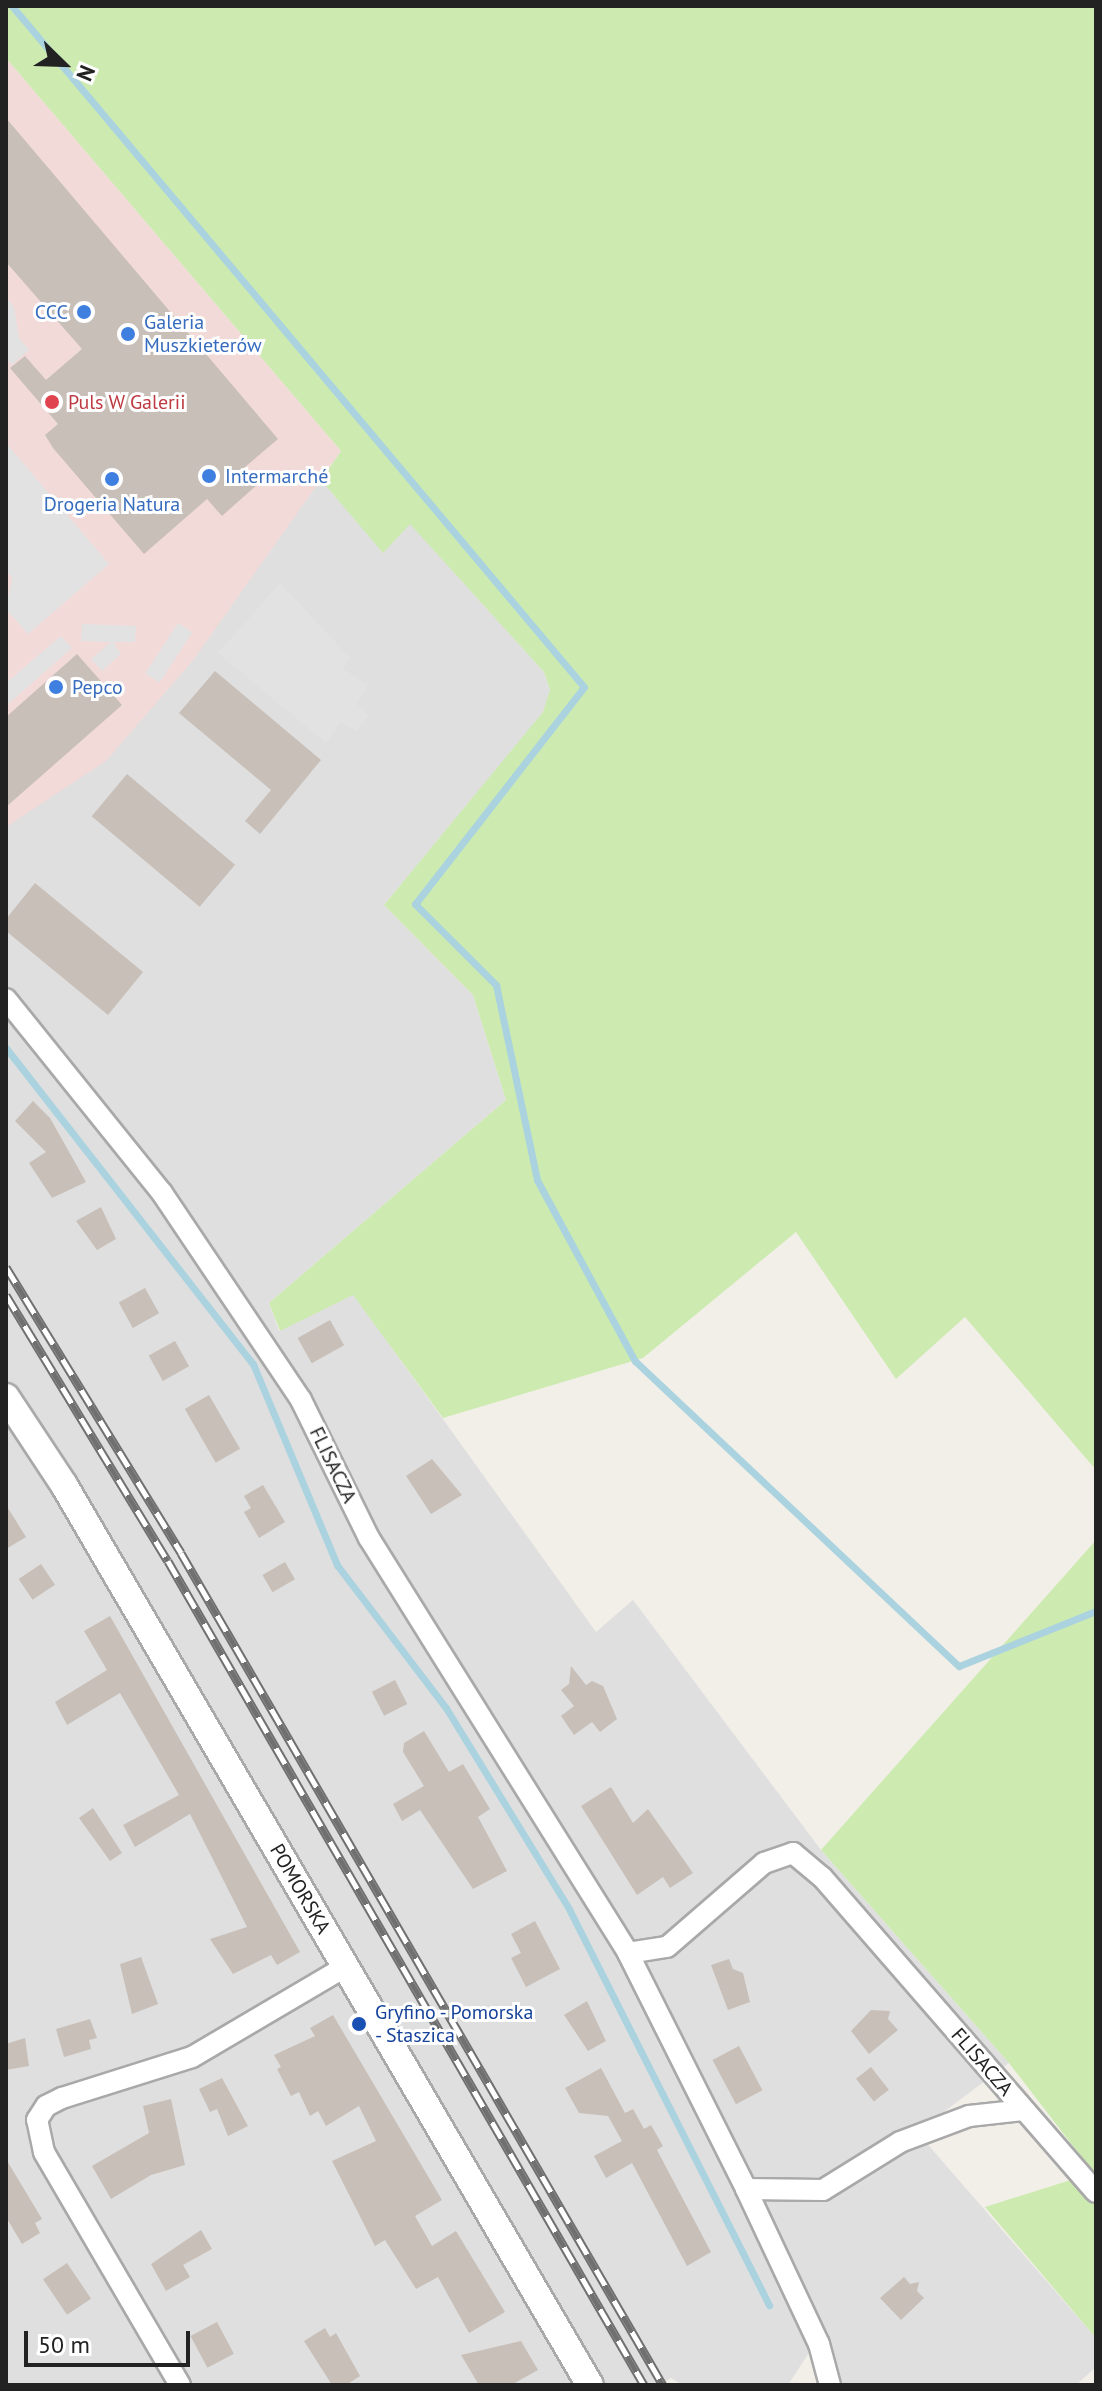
<!DOCTYPE html>
<html>
<head>
<meta charset="utf-8">
<style>
  body { margin:0 }
  #map { position:relative; width:1102px; height:2391px; overflow:hidden; background:#f2efe9; font-family:"PT Sans",sans-serif }
  div>[style] { position:absolute }
  .residential>* { inset:0; background:#e0dfdf }
  .commercial>* { inset:0; background:#f2dad9 }
  .grass>* { inset:0; background:#cdebb0 }
  .parking>* { inset:0; background:#e2e2e2; transform-origin:0 0 }
  .stream>* { height:7px; margin:-3.5px; padding:0 3.5px; transform-origin:3.5px; border-radius:3.5px; background:#aad3df }
  .building>* { inset:0; background:#c7bfb8; transform-origin:0 0 }
  .roads { filter:drop-shadow(2px 0 #a9a9a9) drop-shadow(-2px 0 #a9a9a9) drop-shadow(0 2px #a9a9a9) drop-shadow(0 -2px #a9a9a9) }
  .minor>* { height:20px; margin:-10px; padding:0 10px; transform-origin:10px; border-radius:10px; background:#fff }
  .tertiary>* { height:26px; margin:-13px; padding:0 13px; transform-origin:13px; border-radius:13px; background:#fff }
  .rail>* { height:9px; margin-top:-4.5px; transform-origin:0; background:repeating-linear-gradient(90deg,#fff 0 18px,#707070 0 36px); box-sizing:border-box; border-block:2px solid #707070 }
  .dots>* { width:22px; height:22px; translate:-50% -50%; box-sizing:border-box; border:4px solid #fff; border-radius:50% }
  span { translate:-50% -50%; white-space:nowrap; text-align:center; line-height:1.15; -webkit-text-stroke:6px #fff; paint-order:stroke }
  .shop-label { font-size:20px; color:#366cbe }
  .right { translate:-100% -50%; text-align:right }
  .left { translate:0 -50%; text-align:left }
  .health-label { font-size:20px; color:#be3a42 }
  .street-label { font-size:20px; color:#222 }
  .transit-label { font-size:20px; color:#164399 }
  .frame { position:absolute; inset:0; border:8px solid #222; pointer-events:none }
  .north { position:absolute; left:24px; top:24px; width:80px; height:80px; -webkit-text-stroke:6px #fff; paint-order:stroke; rotate:113deg; font-size:22px; font-weight:700; line-height:32px; text-align:center; color:#222 }
  .north::after { content:''; display:block; margin:auto; width:28px; height:36px; background:#222; clip-path:polygon(50% 0,100% 100%,50% 72%,0 100%) }
  .scale { position:absolute; left:24px; top:2331px; width:166px; height:36px; box-sizing:border-box; border:4px solid #222; border-top:0; padding-left:10px; font-size:24px; line-height:28px; white-space:nowrap; color:#222; -webkit-text-stroke:6px #fff; paint-order:stroke }
</style>
</head>
<body>
<div id="map">
  <div class="residential">
    <div style="clip-path:polygon(6px 58px,322px 480px,383px 552px,410px 523px,544px 672px,550px 690px,544px 712px,384px 905px,473px 995px,506px 1100px,269px 1303px,279px 1331px,353px 1294px,596px 1632px,633px 1600px,821px 1850px,1009px 2063px,917px 2132px,1096px 2338px,1096px 2367px,1076px 2385px,822px 2385px,812px 2348px,788px 2385px,682px 2385px,671px 2378px,659px 2385px,6px 2385px)"></div>
  </div>
  <div class="commercial">
    <div style="clip-path:polygon(6px 58px,341px 451px,194px 659px,106px 761px,6px 827px)"></div>
  </div>
  <div class="grass">
    <div style="clip-path:polygon(6px 6px,1096px 6px,1096px 1470px,965px 1317px,896px 1379px,796px 1232px,643px 1358px,443px 1418px,353px 1295px,280px 1331px,269px 1303px,506px 1100px,473px 995px,384px 905px,543px 712px,550px 690px,544px 672px,410px 524px,383px 553px,321px 480px,341px 451px,6px 58px)"></div>
    <div style="clip-path:polygon(1096px 1540px,1096px 2176px,1009px 2063px,821px 1850px)"></div>
    <div style="clip-path:polygon(1074px 2179px,1096px 2204px,1096px 2338px,985px 2207px)"></div>
  </div>
  <div class="parking">
    <div style="clip-path:polygon(6px 298px,14px 307px,19px 338px,29px 350px,12px 365px,6px 358px)"></div>
    <div style="clip-path:polygon(6px 443px,109px 564px,28px 634px,6px 609px,12px 578px,6px 570px)"></div>
    <div style="clip-path:polygon(280px 583px,350px 658px,342px 668px,368px 685px,357px 704px,369px 715px,356px 731px,341px 722px,326px 743px,218px 653px)"></div>
    <div style="left:178px;top:623px;width:17px;height:60px;rotate:33deg"></div>
    <div style="clip-path:polygon(82px 624px,136px 626px,135px 642px,113px 642px,121px 654px,102px 671px,91px 659px,111px 642px,81px 641px)"></div>
    <div style="clip-path:polygon(61px 636px,72px 648px,6px 706px,6px 683px)"></div>
  </div>
  <div class="stream">
    <div style="left:12px;top:6px;width:889px;rotate:49.97deg"></div>
    <div style="left:584px;top:687px;width:275px;rotate:127.9deg"></div>
    <div style="left:415px;top:904px;width:115px;rotate:45deg"></div>
    <div style="left:496px;top:985px;width:199px;rotate:78.1deg"></div>
    <div style="left:537px;top:1180px;width:206px;rotate:61.6deg"></div>
    <div style="left:635px;top:1361px;width:445px;rotate:43.3deg"></div>
    <div style="left:959px;top:1666px;width:148px;rotate:-21.9deg"></div>
    <div style="left:6px;top:1048px;width:401px;rotate:52deg"></div>
    <div style="left:253px;top:1364px;width:218px;rotate:67.3deg"></div>
    <div style="left:337px;top:1565px;width:180px;rotate:52.7deg"></div>
    <div style="left:446px;top:1708px;width:236px;rotate:58.5deg"></div>
    <div style="left:569px;top:1909px;width:444px;rotate:63.2deg"></div>
  </div>
  <div class="building">
    <div style="clip-path:polygon(6px 118px,278px 439px,245px 467px,259px 483px,222px 516px,207px 499px,144px 554px,53px 448px,45px 435px,58px 424px,10px 368px,25px 356px,46px 380px,82px 349px,6px 262px)"></div>
    <div style="clip-path:polygon(77px 654px,122px 705px,6px 807px,6px 717px)"></div>
    <div style="clip-path:polygon(215px 671px,321px 760px,260px 834px,245px 821px,271px 790px,179px 713px)"></div>
    <div style="left:127px;top:774px;width:141px;height:55px;rotate:40deg"></div>
    <div style="clip-path:polygon(35px 883px,143px 972px,108px 1015px,6px 931px,6px 919px)"></div>
    <div style="clip-path:polygon(33px 1101px,50px 1118px,86px 1182px,52px 1198px,29px 1163px,46px 1152px,15px 1121px)"></div>
    <div style="clip-path:polygon(101px 1207px,116px 1239px,97px 1250px,76px 1221px)"></div>
    <div style="left:145px;top:1288px;width:29px;height:30px;rotate:61deg"></div>
    <div style="left:330px;top:1320px;width:29px;height:37px;rotate:61deg"></div>
    <div style="left:175px;top:1341px;width:29px;height:30px;rotate:61deg"></div>
    <div style="left:209px;top:1395px;width:62px;height:28px;rotate:60deg"></div>
    <div style="clip-path:polygon(432px 1459px,462px 1495px,431px 1514px,406px 1476px)"></div>
    <div style="clip-path:polygon(263px 1485px,285px 1522px,259px 1538px,244px 1512px,251px 1508px,244px 1496px)"></div>
    <div style="clip-path:polygon(6px 1505px,26px 1537px,6px 1549px)"></div>
    <div style="left:285px;top:1562px;width:20px;height:26px;rotate:60deg"></div>
    <div style="left:41px;top:1564px;width:25px;height:27px;rotate:56deg"></div>
    <div style="clip-path:polygon(110px 1616px,300px 1952px,277px 1965px,271px 1955px,233px 1974px,210px 1939px,247px 1927px,190px 1814px,135px 1847px,123px 1825px,179px 1795px,120px 1693px,67px 1725px,55px 1702px,107px 1670px,84px 1631px)"></div>
    <div style="clip-path:polygon(571px 1666px,586px 1685px,592px 1681px,603px 1686px,617px 1719px,600px 1732px,592px 1722px,574px 1735px,561px 1716px,574px 1706px,561px 1690px,569px 1684px)"></div>
    <div style="left:395px;top:1680px;width:27px;height:26px;rotate:63deg"></div>
    <div style="clip-path:polygon(424px 1731px,449px 1772px,463px 1764px,490px 1809px,478px 1817px,507px 1871px,473px 1889px,420px 1810px,402px 1821px,393px 1804px,424px 1786px,403px 1752px,404px 1743px)"></div>
    <div style="clip-path:polygon(611px 1787px,633px 1823px,648px 1809px,693px 1873px,670px 1888px,663px 1877px,637px 1895px,581px 1806px)"></div>
    <div style="clip-path:polygon(93px 1808px,122px 1853px,110px 1861px,79px 1818px)"></div>
    <div style="clip-path:polygon(535px 1921px,560px 1969px,526px 1987px,511px 1958px,521px 1953px,511px 1934px)"></div>
    <div style="clip-path:polygon(141px 1957px,158px 2004px,132px 2014px,120px 1964px)"></div>
    <div style="clip-path:polygon(729px 1959px,733px 1969px,743px 1973px,750px 2002px,728px 2010px,711px 1965px)"></div>
    <div style="clip-path:polygon(587px 2001px,606px 2041px,588px 2051px,564px 2015px)"></div>
    <div style="clip-path:polygon(871px 2010px,890px 2011px,888px 2019px,898px 2030px,869px 2054px,851px 2031px)"></div>
    <div style="clip-path:polygon(333px 2015px,442px 2200px,415px 2216px,432px 2246px,456px 2231px,505px 2312px,469px 2333px,438px 2277px,416px 2289px,385px 2240px,375px 2246px,332px 2161px,376px 2141px,359px 2106px,326px 2126px,318px 2111px,310px 2116px,299px 2092px,291px 2096px,277px 2069px,281px 2067px,274px 2055px,315px 2036px,310px 2028px)"></div>
    <div style="clip-path:polygon(90px 2019px,97px 2038px,89px 2040px,91px 2049px,64px 2057px,56px 2029px)"></div>
    <div style="clip-path:polygon(25px 2038px,29px 2066px,6px 2070px,6px 2044px)"></div>
    <div style="left:739px;top:2046px;width:50px;height:30px;rotate:62deg"></div>
    <div style="left:871px;top:2067px;width:29px;height:19px;rotate:52deg"></div>
    <div style="clip-path:polygon(601px 2068px,625px 2113px,633px 2109px,644px 2129px,651px 2125px,663px 2146px,657px 2150px,711px 2252px,687px 2266px,632px 2163px,606px 2178px,594px 2156px,622px 2141px,608px 2116px,579px 2113px,565px 2088px)"></div>
    <div style="clip-path:polygon(222px 2078px,248px 2126px,228px 2136px,217px 2109px,210px 2112px,199px 2089px)"></div>
    <div style="clip-path:polygon(171px 2099px,185px 2165px,151px 2175px,111px 2199px,92px 2166px,149px 2133px,143px 2106px)"></div>
    <div style="clip-path:polygon(6px 2159px,42px 2219px,35px 2223px,40px 2233px,22px 2244px,6px 2217px)"></div>
    <div style="clip-path:polygon(201px 2230px,212px 2249px,183px 2265px,190px 2277px,166px 2291px,151px 2264px)"></div>
    <div style="left:67px;top:2263px;width:43px;height:29px;rotate:56deg"></div>
    <div style="clip-path:polygon(904px 2277px,910px 2284px,919px 2282px,917px 2291px,924px 2298px,901px 2320px,880px 2298px)"></div>
    <div style="left:217px;top:2322px;width:36px;height:30px;rotate:62deg"></div>
    <div style="clip-path:polygon(325px 2328px,330px 2337px,336px 2333px,360px 2376px,346px 2385px,332px 2385px,304px 2341px)"></div>
    <div style="clip-path:polygon(521px 2341px,538px 2370px,511px 2385px,479px 2385px,461px 2355px)"></div>
  </div>
  <div class="roads">
    <div class="minor">
      <div style="left:6px;top:999px;width:249px;rotate:51.2deg"></div>
      <div style="left:162px;top:1193px;width:249px;rotate:56.1deg"></div>
      <div style="left:301px;top:1400px;width:154px;rotate:63.8deg"></div>
      <div style="left:369px;top:1538px;width:489px;rotate:58deg"></div>
      <div style="left:628px;top:1953px;width:264px;rotate:63.4deg"></div>
      <div style="left:746px;top:2189px;width:77px;rotate:0.7deg"></div>
      <div style="left:823px;top:2190px;width:91px;rotate:-31.9deg"></div>
      <div style="left:900px;top:2142px;width:74px;rotate:-20.6deg"></div>
      <div style="left:969px;top:2116px;width:54px;rotate:-6.3deg"></div>
      <div style="left:628px;top:1953px;width:39px;rotate:-9deg"></div>
      <div style="left:667px;top:1947px;width:128px;rotate:-40.9deg"></div>
      <div style="left:764px;top:1863px;width:31px;rotate:-19deg"></div>
      <div style="left:793px;top:1853px;width:38px;rotate:40deg"></div>
      <div style="left:822px;top:1877px;width:417px;rotate:49deg"></div>
      <div style="left:746px;top:2189px;width:171px;rotate:64.8deg"></div>
      <div style="left:819px;top:2344px;width:42px;rotate:75deg"></div>
      <div style="left:180px;top:2385px;width:270px;rotate:-120.3deg"></div>
      <div style="left:44px;top:2152px;width:33px;rotate:-102deg"></div>
      <div style="left:37px;top:2120px;width:17px;rotate:-57deg"></div>
      <div style="left:46px;top:2106px;width:18px;rotate:-27deg"></div>
      <div style="left:62px;top:2098px;width:136px;rotate:-17.5deg"></div>
      <div style="left:192px;top:2057px;width:178px;rotate:-30.5deg"></div>
    </div>
    <div class="tertiary">
      <div style="left:6px;top:1397px;width:105px;rotate:56.6deg"></div>
      <div style="left:64px;top:1485px;width:1042px;rotate:59.7deg"></div>
    </div>
  </div>
  <div class="rail">
    <div style="left:6px;top:1267px;width:335px;rotate:58.5deg"></div>
    <div style="left:181px;top:1553px;width:962px;rotate:59.92deg"></div>
    <div style="left:6px;top:1295px;width:311px;rotate:58.7deg"></div>
    <div style="left:168px;top:1561px;width:952px;rotate:59.99deg"></div>
  </div>
  <div class="dots">
    <div style="left:84px;top:312px;background:#3f7fe0"></div>
    <div style="left:128px;top:334px;background:#3f7fe0"></div>
    <div style="left:52px;top:402px;background:#e0444e"></div>
    <div style="left:209px;top:476px;background:#3f7fe0"></div>
    <div style="left:112px;top:479px;background:#3f7fe0"></div>
    <div style="left:56px;top:687px;background:#3f7fe0"></div>
    <div style="left:359px;top:2024px;background:#1a4fb4"></div>
  </div>
  <div class="shop-label">
    <span class="right" style="left:68px;top:312px">CCC</span>
    <span class="left" style="left:144px;top:334px">Galeria<br>Muszkieterów</span>
    <span class="left" style="left:225px;top:476px">Intermarché</span>
    <span style="left:112px;top:504px">Drogeria Natura</span>
    <span class="left" style="left:72px;top:687px">Pepco</span>
  </div>
  <div class="health-label">
    <span class="left" style="left:68px;top:402px">Puls W Galerii</span>
  </div>
  <div class="street-label">
    <span style="left:333px;top:1465px;rotate:64deg">FLISACZA</span>
    <span style="left:300px;top:1889px;rotate:60deg">POMORSKA</span>
    <span style="left:982px;top:2062px;rotate:49deg">FLISACZA</span>
  </div>
  <div class="transit-label">
    <span class="left" style="left:375px;top:2024px">Gryfino - Pomorska<br>- Staszica</span>
  </div>
  <div class="frame"></div>
  <div class="north">N</div>
  <div class="scale">50 m</div>
</div>
</body>
</html>
